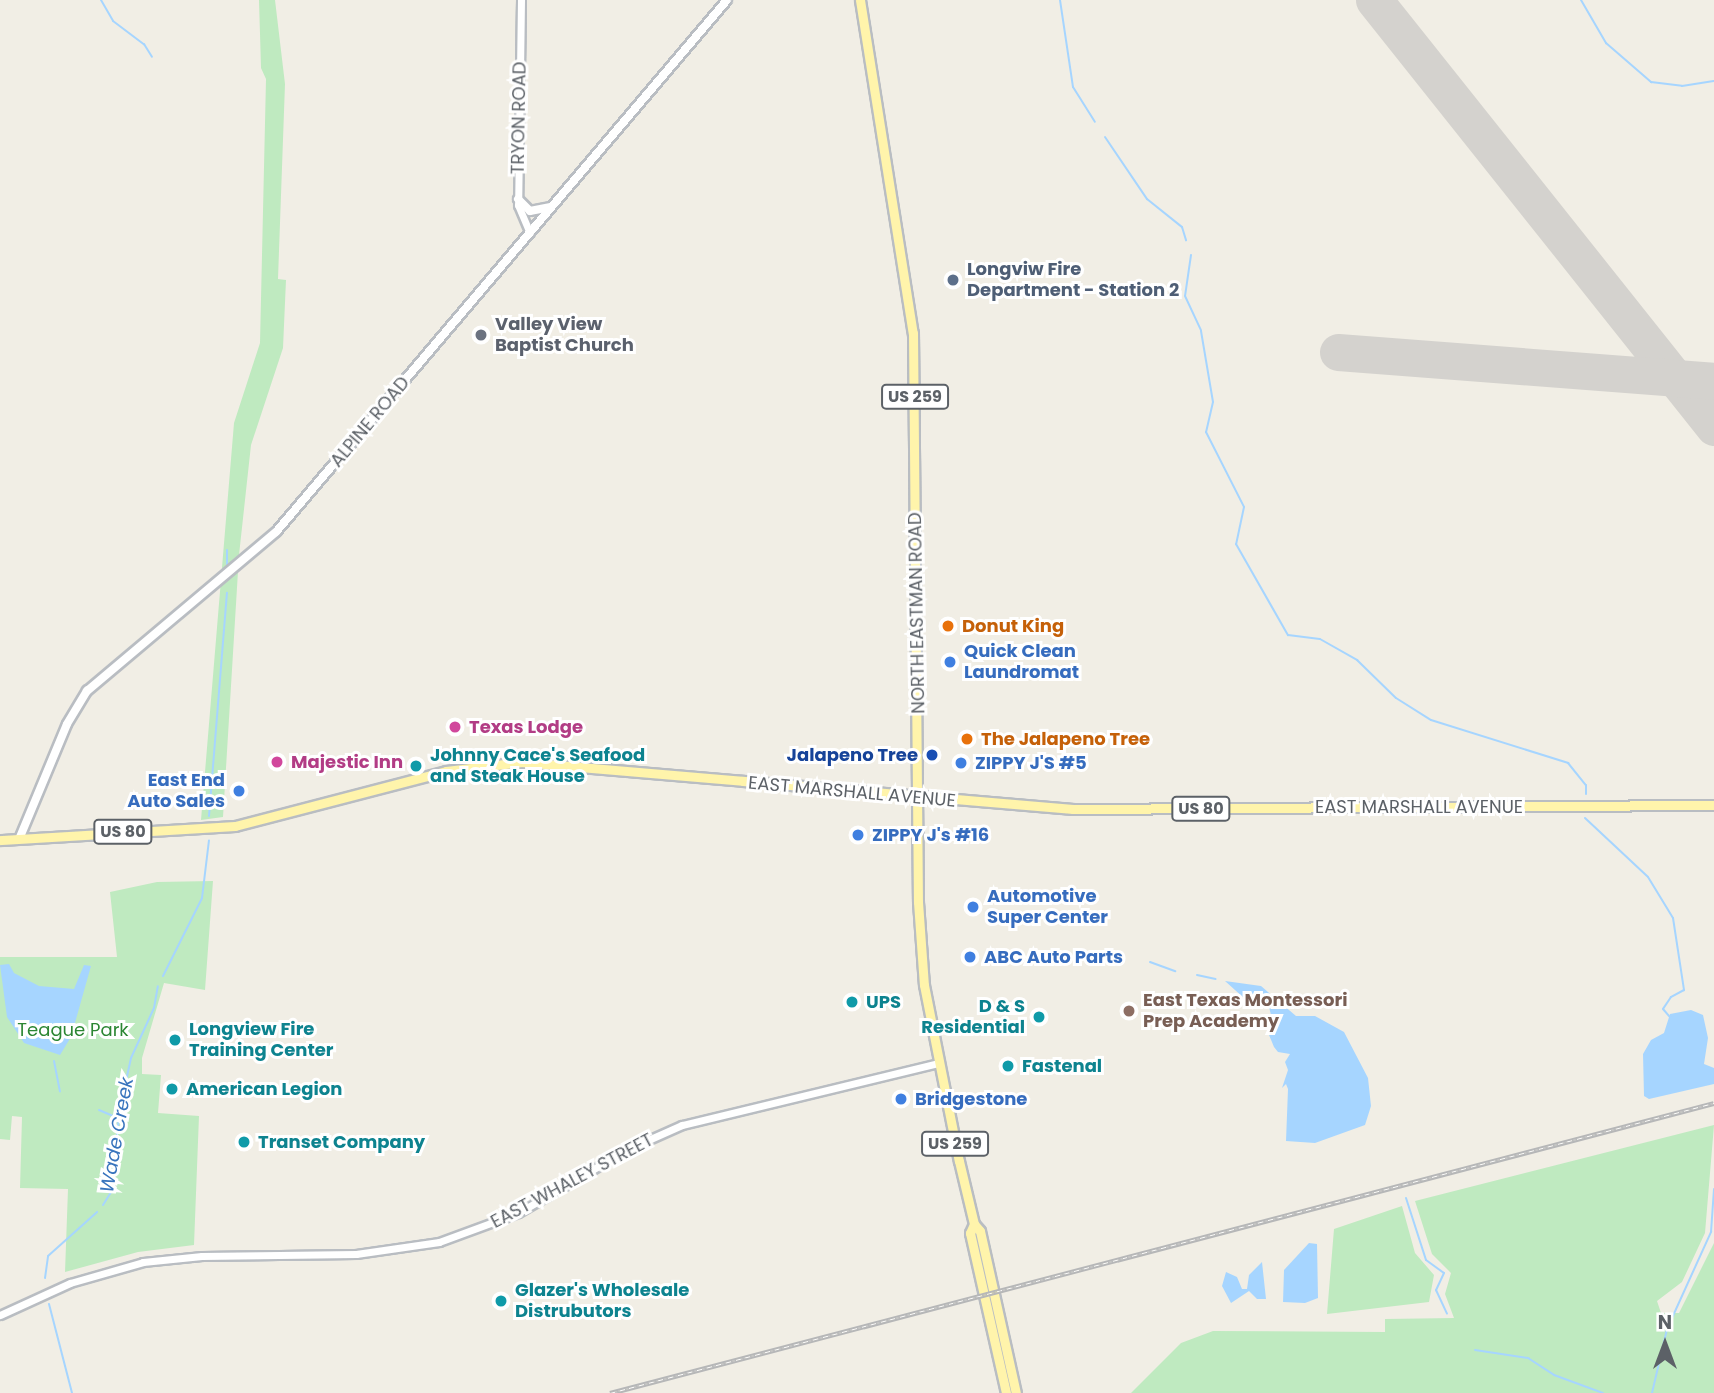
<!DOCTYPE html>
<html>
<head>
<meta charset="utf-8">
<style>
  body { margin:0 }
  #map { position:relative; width:1714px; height:1393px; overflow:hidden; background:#f1eee5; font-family:Poppins,sans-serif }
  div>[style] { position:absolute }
  .green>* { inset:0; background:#bfeac0 }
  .water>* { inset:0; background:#a6d5ff }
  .stream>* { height:2px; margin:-1px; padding:0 1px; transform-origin:1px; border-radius:1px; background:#a6d5ff }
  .runway>* { height:37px; margin:-18.5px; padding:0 18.5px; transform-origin:18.5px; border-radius:18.5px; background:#d4d2ce }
  .roads { filter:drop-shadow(2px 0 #b9bdc2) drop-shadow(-2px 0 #b9bdc2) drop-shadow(0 2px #b9bdc2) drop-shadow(0 -2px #b9bdc2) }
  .tertiary>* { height:7px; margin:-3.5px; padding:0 3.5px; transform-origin:3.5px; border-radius:3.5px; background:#fff }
  .secondary>* { height:8px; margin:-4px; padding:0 4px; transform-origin:4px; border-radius:4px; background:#fff }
  .primary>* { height:9px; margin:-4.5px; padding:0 4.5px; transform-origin:4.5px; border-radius:4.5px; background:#fff4ab }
  .rail>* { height:4.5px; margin-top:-2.25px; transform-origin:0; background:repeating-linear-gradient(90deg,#fff 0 5px,#b6b7b8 0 10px); box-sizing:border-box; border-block:2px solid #b6b7b8 }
  .dots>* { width:19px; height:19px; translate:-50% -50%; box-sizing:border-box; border:4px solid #fff; border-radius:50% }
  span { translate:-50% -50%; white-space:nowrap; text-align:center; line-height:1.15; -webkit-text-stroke:6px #fff; paint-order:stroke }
  .shield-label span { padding:2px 5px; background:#fff; border:2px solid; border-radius:5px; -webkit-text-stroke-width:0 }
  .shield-label { font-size:16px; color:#5c6167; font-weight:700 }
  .street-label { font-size:18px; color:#5c6167 }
  .service-label { font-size:18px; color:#4e5e75; font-weight:700 }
  .left { translate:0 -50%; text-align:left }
  .worship-label { font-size:18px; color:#5b616d; font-weight:700 }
  .food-label { font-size:18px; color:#c56008; font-weight:700 }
  .shop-label { font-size:18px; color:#366cbe; font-weight:700 }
  .right { translate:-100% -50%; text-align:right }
  .hotel-label { font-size:18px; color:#b23c85; font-weight:700 }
  .transit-label { font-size:18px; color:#164399; font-weight:700 }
  .culture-label { font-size:18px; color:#0d838f; font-weight:700 }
  .education-label { font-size:18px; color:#785e54; font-weight:700 }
  .park-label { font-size:18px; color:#2c8633 }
  .water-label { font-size:19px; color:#3874bd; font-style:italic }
  .north { position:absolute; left:1630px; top:1309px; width:70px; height:70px; -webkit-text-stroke:5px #fff; paint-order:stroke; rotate:0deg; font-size:19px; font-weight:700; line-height:28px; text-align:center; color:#5c6167 }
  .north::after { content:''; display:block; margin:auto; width:24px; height:32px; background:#5c6167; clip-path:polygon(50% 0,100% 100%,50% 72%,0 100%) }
</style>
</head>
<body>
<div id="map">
  <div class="green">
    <div style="clip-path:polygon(259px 0,275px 0,285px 84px,278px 279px,286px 280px,283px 348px,251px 445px,239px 555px,223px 817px,201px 820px,234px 423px,260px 343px,266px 79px,261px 68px)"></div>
    <div style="clip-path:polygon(213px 881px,205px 990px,164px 983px,142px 1058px,142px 1074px,161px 1075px,158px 1113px,199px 1116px,194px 1245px,138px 1252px,65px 1272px,68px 1189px,20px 1188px,22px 1117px,12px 1116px,10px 1140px,0 1139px,0 957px,117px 957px,110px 892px,157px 882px)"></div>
    <div style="clip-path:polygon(1714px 1125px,1705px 1233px,1682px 1282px,1657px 1301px,1661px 1313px,1679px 1313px,1714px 1243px,1714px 1393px,1131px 1393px,1181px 1343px,1213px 1331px,1385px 1332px,1385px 1319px,1454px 1318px,1445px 1294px,1451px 1273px,1432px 1254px,1415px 1201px)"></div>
    <div style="clip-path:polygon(1402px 1206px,1415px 1253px,1434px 1275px,1429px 1302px,1327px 1314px,1334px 1229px)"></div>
  </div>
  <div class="water">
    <div style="clip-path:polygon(9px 964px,14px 973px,39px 986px,74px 989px,84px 965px,91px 966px,71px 1037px,60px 1055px,24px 1043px,7px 1017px,0 965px)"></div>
    <div style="clip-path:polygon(1225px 981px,1261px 986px,1296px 1016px,1315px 1016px,1344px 1032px,1368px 1078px,1371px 1106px,1365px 1125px,1315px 1143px,1286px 1141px,1288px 1089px,1286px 1084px,1282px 1088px,1288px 1070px,1285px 1062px,1290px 1054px,1278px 1052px,1274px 1047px,1262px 1018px,1267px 1016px,1275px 1031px,1269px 1007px,1259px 998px,1255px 1008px)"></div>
    <div style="clip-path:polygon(1691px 1010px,1703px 1015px,1708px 1038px,1704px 1064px,1714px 1068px,1714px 1084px,1649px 1099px,1644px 1096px,1643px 1054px,1651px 1040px,1664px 1033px,1670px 1014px)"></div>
    <div style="clip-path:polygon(1309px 1243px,1317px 1244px,1318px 1298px,1305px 1303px,1283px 1302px,1284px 1270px)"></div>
    <div style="clip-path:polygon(1262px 1262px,1266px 1299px,1257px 1299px,1249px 1291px,1231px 1303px,1222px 1286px,1226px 1272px,1237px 1277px,1242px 1289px,1247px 1289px,1249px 1275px)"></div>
  </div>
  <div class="stream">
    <div style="left:101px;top:0;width:24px;rotate:60deg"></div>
    <div style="left:113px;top:21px;width:39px;rotate:37deg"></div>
    <div style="left:144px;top:44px;width:15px;rotate:58deg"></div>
    <div style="left:1060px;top:0;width:88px;rotate:81.5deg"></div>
    <div style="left:1073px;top:87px;width:41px;rotate:57.8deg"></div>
    <div style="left:1581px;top:0;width:50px;rotate:59.8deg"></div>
    <div style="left:1606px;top:43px;width:60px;rotate:40.9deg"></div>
    <div style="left:1651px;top:82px;width:31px;rotate:7deg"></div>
    <div style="left:1682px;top:86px;width:32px;rotate:-9deg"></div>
    <div style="left:1105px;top:137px;width:75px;rotate:55.9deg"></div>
    <div style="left:1147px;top:199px;width:45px;rotate:38.7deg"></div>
    <div style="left:1182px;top:227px;width:14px;rotate:73deg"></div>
    <div style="left:1191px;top:255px;width:41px;rotate:98.3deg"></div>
    <div style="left:1185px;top:296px;width:38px;rotate:65deg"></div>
    <div style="left:1201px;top:331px;width:72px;rotate:80.4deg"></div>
    <div style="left:1213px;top:402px;width:31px;rotate:103deg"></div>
    <div style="left:1206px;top:432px;width:84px;rotate:63.1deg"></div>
    <div style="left:1244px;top:507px;width:38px;rotate:102deg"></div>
    <div style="left:1236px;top:544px;width:105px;rotate:60.3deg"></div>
    <div style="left:1288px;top:635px;width:32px;rotate:7deg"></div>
    <div style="left:1320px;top:639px;width:43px;rotate:29.6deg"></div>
    <div style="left:1357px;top:660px;width:54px;rotate:44.3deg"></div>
    <div style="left:1396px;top:698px;width:41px;rotate:32.2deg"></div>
    <div style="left:1431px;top:720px;width:144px;rotate:17.4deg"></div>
    <div style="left:1568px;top:763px;width:28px;rotate:51deg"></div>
    <div style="left:1586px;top:785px;width:9px;rotate:90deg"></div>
    <div style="left:227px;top:550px;width:17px;rotate:90deg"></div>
    <div style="left:209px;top:816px;width:224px;rotate:-85.4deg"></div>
    <div style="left:1585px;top:818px;width:86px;rotate:43.1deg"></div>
    <div style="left:1648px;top:877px;width:48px;rotate:58.6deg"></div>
    <div style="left:1673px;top:918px;width:73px;rotate:81.3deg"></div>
    <div style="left:1684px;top:990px;width:15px;rotate:152deg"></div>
    <div style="left:1671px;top:997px;width:14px;rotate:124deg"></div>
    <div style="left:1663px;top:1009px;width:11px;rotate:49deg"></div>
    <div style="left:1150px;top:962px;width:27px;rotate:20deg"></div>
    <div style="left:1197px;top:975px;width:19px;rotate:12deg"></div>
    <div style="left:163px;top:976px;width:87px;rotate:-63.4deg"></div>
    <div style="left:202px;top:898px;width:58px;rotate:-83.1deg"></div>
    <div style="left:54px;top:1061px;width:31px;rotate:79deg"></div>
    <div style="left:99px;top:1110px;width:21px;rotate:23deg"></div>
    <div style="left:1406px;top:1198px;width:65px;rotate:72.1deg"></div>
    <div style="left:1426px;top:1260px;width:22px;rotate:36deg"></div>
    <div style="left:1444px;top:1273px;width:19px;rotate:115deg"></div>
    <div style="left:1436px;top:1290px;width:26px;rotate:65deg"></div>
    <div style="left:103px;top:1205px;width:15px;rotate:-58deg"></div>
    <div style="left:111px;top:1192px;width:84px;rotate:-83.9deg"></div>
    <div style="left:120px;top:1108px;width:51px;rotate:-77.6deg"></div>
    <div style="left:131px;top:1058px;width:55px;rotate:-65.3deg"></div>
    <div style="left:154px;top:1008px;width:22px;rotate:-80deg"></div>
    <div style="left:45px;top:1278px;width:22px;rotate:-82deg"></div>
    <div style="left:48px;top:1256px;width:66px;rotate:-41.9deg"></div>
    <div style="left:49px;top:1304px;width:92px;rotate:75.5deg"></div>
    <div style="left:1475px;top:1350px;width:54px;rotate:8.6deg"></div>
    <div style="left:1528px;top:1358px;width:31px;rotate:33deg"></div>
    <div style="left:1554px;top:1375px;width:52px;rotate:20.2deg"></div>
    <div style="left:1652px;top:1393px;width:66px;rotate:-76.8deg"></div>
    <div style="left:1667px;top:1329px;width:107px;rotate:-65.6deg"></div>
    <div style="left:1711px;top:1232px;width:43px;rotate:-86deg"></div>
  </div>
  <div class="runway">
    <div style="left:1374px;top:0;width:546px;rotate:51.47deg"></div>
    <div style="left:1338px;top:352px;width:377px;rotate:4.4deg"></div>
  </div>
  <div class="roads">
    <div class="tertiary">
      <div style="left:521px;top:0;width:205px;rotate:90.8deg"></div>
      <div style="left:518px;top:205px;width:30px;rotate:67deg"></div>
      <div style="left:0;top:1315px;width:77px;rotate:-24.6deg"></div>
      <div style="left:70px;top:1283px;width:76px;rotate:-16deg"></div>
      <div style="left:143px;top:1262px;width:59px;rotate:-5.8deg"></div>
      <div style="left:202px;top:1256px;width:154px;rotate:-0.7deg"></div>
      <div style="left:356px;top:1254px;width:84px;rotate:-8.2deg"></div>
      <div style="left:439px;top:1242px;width:84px;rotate:-20.2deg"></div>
      <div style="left:518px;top:1213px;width:127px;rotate:-30.2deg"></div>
      <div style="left:628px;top:1149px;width:59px;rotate:-24deg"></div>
      <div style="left:682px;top:1125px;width:263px;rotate:-13.6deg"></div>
    </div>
    <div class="secondary">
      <div style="left:518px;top:199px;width:17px;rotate:45deg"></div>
      <div style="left:530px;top:211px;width:21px;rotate:-11deg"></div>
      <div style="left:20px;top:837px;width:122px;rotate:-67.4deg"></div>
      <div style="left:67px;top:724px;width:39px;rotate:-59deg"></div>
      <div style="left:87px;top:691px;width:247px;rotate:-40.1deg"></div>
      <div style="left:276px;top:532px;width:697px;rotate:-49.71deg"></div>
    </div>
    <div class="primary">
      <div style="left:860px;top:0;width:337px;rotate:81deg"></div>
      <div style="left:913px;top:333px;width:569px;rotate:89.5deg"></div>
      <div style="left:918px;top:902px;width:83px;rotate:85.9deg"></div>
      <div style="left:924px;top:985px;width:179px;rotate:78.8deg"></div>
      <div style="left:959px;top:1161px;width:65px;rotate:76.6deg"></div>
      <div style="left:974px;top:1224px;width:9px;rotate:49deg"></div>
      <div style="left:980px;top:1231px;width:166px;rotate:77.5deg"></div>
      <div style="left:0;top:840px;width:235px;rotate:-3.4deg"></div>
      <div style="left:235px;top:826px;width:218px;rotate:-14.6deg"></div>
      <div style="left:446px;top:771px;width:76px;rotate:-6.8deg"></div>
      <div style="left:521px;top:762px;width:554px;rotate:4.87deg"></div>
      <div style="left:1073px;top:809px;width:641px;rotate:-0.36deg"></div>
      <div style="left:974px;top:1224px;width:10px;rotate:114deg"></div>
      <div style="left:970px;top:1233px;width:164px;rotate:77.3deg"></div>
    </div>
  </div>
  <div class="rail">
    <div style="left:610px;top:1393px;width:1141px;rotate:-14.72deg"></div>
  </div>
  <div class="dots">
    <div style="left:953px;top:280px;background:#5c6f8a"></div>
    <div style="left:481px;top:335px;background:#6b7280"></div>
    <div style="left:948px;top:626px;background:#e8710a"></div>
    <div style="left:950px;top:662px;background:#3f7fe0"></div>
    <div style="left:455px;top:727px;background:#d1479c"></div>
    <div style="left:967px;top:739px;background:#e8710a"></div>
    <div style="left:932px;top:755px;background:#1a4fb4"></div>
    <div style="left:277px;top:762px;background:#d1479c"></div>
    <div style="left:961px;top:763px;background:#3f7fe0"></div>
    <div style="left:416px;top:766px;background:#0f9aa8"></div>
    <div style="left:239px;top:791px;background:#3f7fe0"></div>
    <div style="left:858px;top:835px;background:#3f7fe0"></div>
    <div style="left:973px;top:907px;background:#3f7fe0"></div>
    <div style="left:970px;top:957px;background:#3f7fe0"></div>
    <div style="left:852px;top:1002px;background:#0f9aa8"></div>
    <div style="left:1129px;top:1011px;background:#8d6e63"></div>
    <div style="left:1039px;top:1017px;background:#0f9aa8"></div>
    <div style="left:175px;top:1040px;background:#0f9aa8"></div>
    <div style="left:1008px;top:1066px;background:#0f9aa8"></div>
    <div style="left:172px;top:1089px;background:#0f9aa8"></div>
    <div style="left:901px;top:1099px;background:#3f7fe0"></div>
    <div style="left:244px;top:1142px;background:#0f9aa8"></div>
    <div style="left:501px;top:1301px;background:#0f9aa8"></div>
  </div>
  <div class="shield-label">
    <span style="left:915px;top:397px">US 259</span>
    <span style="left:1201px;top:809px">US 80</span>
    <span style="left:123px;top:832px">US 80</span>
    <span style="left:955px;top:1144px">US 259</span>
  </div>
  <div class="street-label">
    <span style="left:519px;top:118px;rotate:-89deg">TRYON ROAD</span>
    <span style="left:370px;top:422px;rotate:-50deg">ALPINE ROAD</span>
    <span style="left:917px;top:613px;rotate:-91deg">NORTH EASTMAN ROAD</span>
    <span style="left:852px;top:792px;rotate:5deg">EAST MARSHALL AVENUE</span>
    <span style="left:1419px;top:807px">EAST MARSHALL AVENUE</span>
    <span style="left:572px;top:1181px;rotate:-28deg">EAST WHALEY STREET</span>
  </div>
  <div class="service-label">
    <span class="left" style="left:967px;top:280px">Longviw Fire<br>Department - Station 2</span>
  </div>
  <div class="worship-label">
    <span class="left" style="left:495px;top:335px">Valley View<br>Baptist Church</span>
  </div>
  <div class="food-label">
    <span class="left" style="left:962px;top:626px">Donut King</span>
    <span class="left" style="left:981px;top:739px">The Jalapeno Tree</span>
  </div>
  <div class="shop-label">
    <span class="left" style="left:964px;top:662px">Quick Clean<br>Laundromat</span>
    <span class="left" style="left:975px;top:763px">ZIPPY J'S #5</span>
    <span class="right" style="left:225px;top:791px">East End<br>Auto Sales</span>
    <span class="left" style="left:872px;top:835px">ZIPPY J's #16</span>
    <span class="left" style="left:987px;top:907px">Automotive<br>Super Center</span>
    <span class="left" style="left:984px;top:957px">ABC Auto Parts</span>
    <span class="left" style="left:915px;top:1099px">Bridgestone</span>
  </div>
  <div class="hotel-label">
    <span class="left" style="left:469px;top:727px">Texas Lodge</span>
    <span class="left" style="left:291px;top:762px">Majestic Inn</span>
  </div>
  <div class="transit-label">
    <span class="right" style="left:918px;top:755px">Jalapeno Tree</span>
  </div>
  <div class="culture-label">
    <span class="left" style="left:430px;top:766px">Johnny Cace's Seafood<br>and Steak House</span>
    <span class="left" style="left:866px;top:1002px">UPS</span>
    <span class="right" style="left:1025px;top:1017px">D &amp; S<br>Residential</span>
    <span class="left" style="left:189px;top:1040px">Longview Fire<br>Training Center</span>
    <span class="left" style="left:1022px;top:1066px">Fastenal</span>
    <span class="left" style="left:186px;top:1089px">American Legion</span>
    <span class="left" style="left:258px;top:1142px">Transet Company</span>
    <span class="left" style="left:515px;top:1301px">Glazer's Wholesale<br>Distrubutors</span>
  </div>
  <div class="education-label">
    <span class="left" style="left:1143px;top:1011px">East Texas Montessori<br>Prep Academy</span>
  </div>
  <div class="park-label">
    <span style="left:73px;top:1030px">Teague Park</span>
  </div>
  <div class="water-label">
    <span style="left:117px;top:1135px;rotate:-80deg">Wade Creek</span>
  </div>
  <div class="north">N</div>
</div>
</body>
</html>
